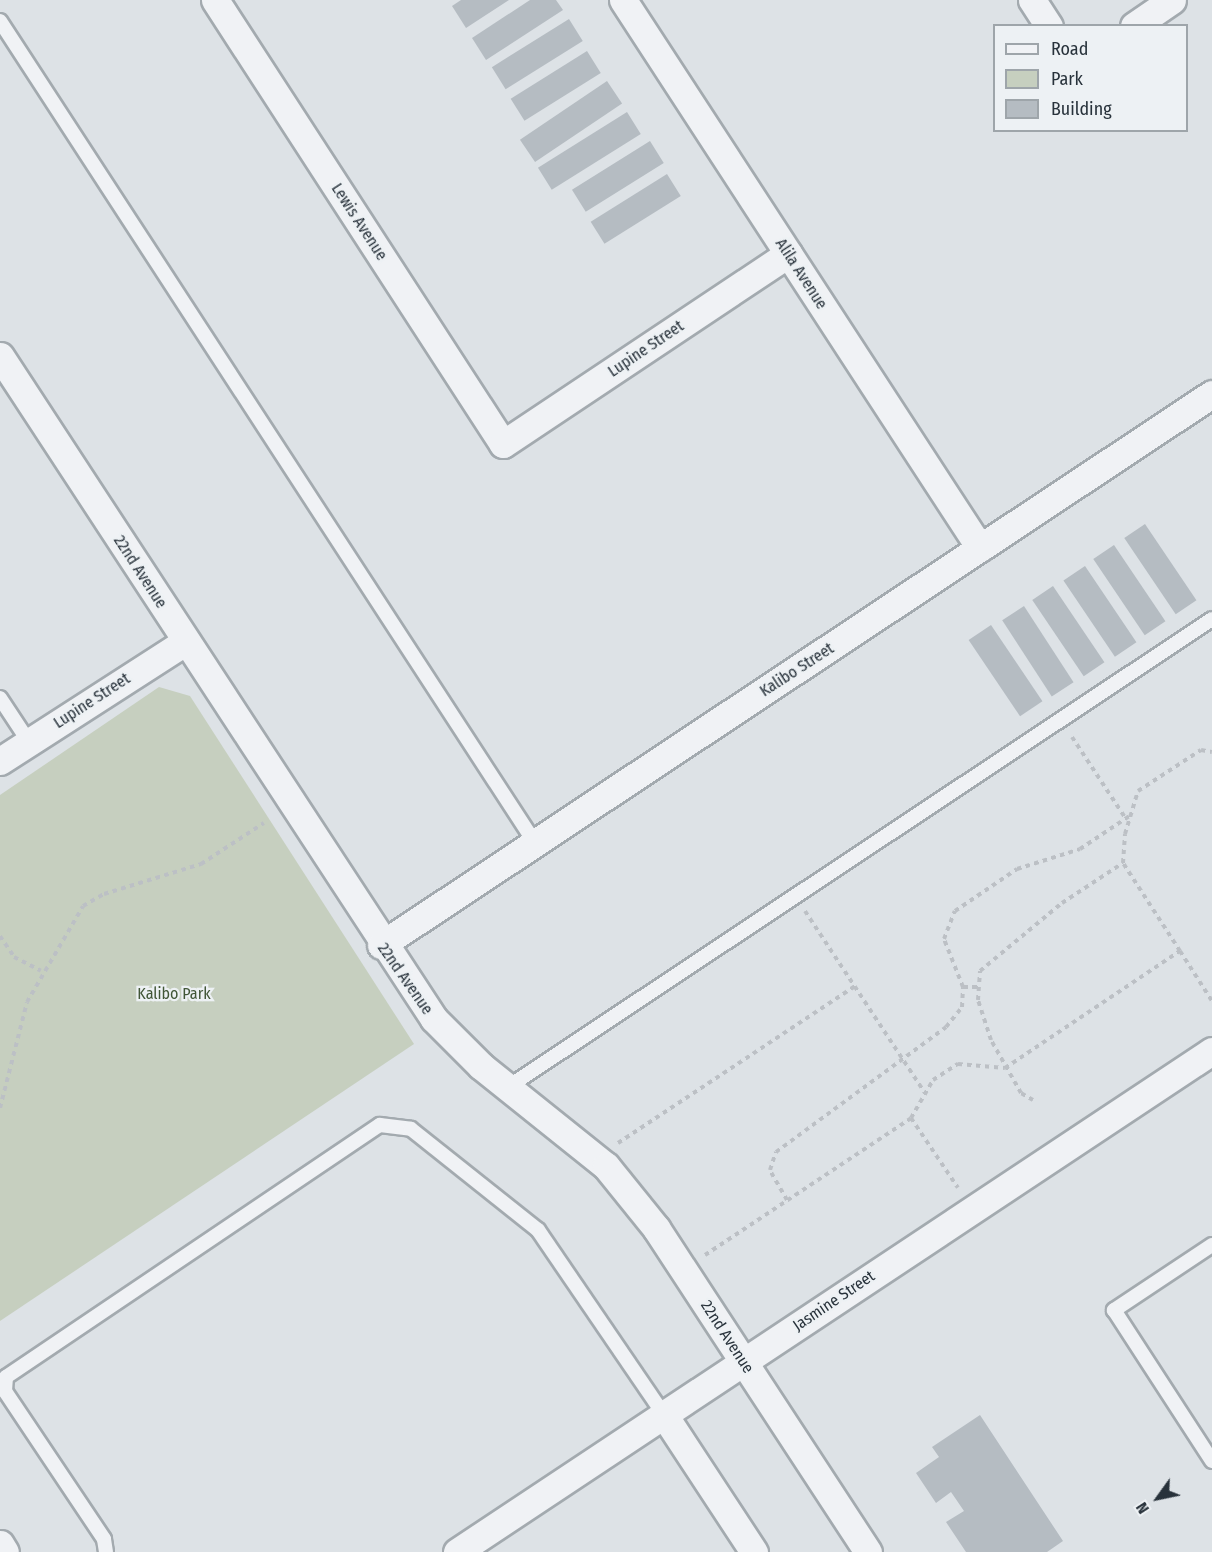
<!DOCTYPE html>
<html>
<head>
<meta charset="utf-8">
<style>
  body { margin:0 }
  #map { position:relative; width:1212px; height:1552px; overflow:hidden; background:#dde2e6; font-family:"Fira Sans Condensed",sans-serif }
  div>[style] { position:absolute }
  .green>* { inset:0; background:#c6cfbf }
  .building>* { inset:0; background:#b5bcc2; transform-origin:0 0 }
  .path>* { height:4px; margin-top:-2px; transform-origin:0; background:repeating-linear-gradient(90deg,#bcc0c5 0 4.5px,transparent 0 9px) }
  .roads { filter:drop-shadow(2px 0 #a3aaaf) drop-shadow(-2px 0 #a3aaaf) drop-shadow(0 2px #a3aaaf) drop-shadow(0 -2px #a3aaaf) }
  .service>* { height:14px; margin:-7px; padding:0 7px; transform-origin:7px; border-radius:7px; background:#f0f2f5 }
  .minor>* { height:27px; margin:-13.5px; padding:0 13.5px; transform-origin:13.5px; border-radius:13.5px; background:#f0f2f5 }
  span { translate:-50% -50%; white-space:nowrap; text-align:center; line-height:1.15; -webkit-text-stroke:4.5px #edf1f4; paint-order:stroke }
  .street-label { font-size:16px; color:#28323b }
  .park-label { font-size:16px; color:#415637 }
  .legend { position:absolute; left:993px; top:24px; width:195px; height:108px; box-sizing:border-box; background:#edf1f4; border:2px solid #9ea5aa; margin:0; padding:8px 10px; list-style:none; font-size:18px; color:#28323b }
  .legend li { display:flex; align-items:center; gap:12px; height:30px }
  .legend b { width:30px; border:2px solid #9ea5aa }
  .north { position:absolute; left:1128px; top:1468px; width:60px; height:60px; -webkit-text-stroke:4px #edf1f4; paint-order:stroke; rotate:237deg; font-size:16px; font-weight:700; line-height:24px; text-align:center; color:#28323b }
  .north::after { content:''; display:block; margin:auto; width:21px; height:27px; background:#28323b; clip-path:polygon(50% 0,100% 100%,50% 72%,0 100%) }
</style>
</head>
<body>
<div id="map">
  <div class="green">
    <div style="clip-path:polygon(159px 687px,190px 696px,414px 1044px,0 1321px,0 795px)"></div>
  </div>
  <div class="building">
    <div style="clip-path:polygon(461px 0,509px 0,466px 28px,452px 6px)"></div>
    <div style="clip-path:polygon(530px 0,556px 0,563px 10px,486px 60px,472px 38px)"></div>
    <div style="left:569px;top:19px;width:26px;height:91px;rotate:58deg"></div>
    <div style="left:587px;top:51px;width:26px;height:90px;rotate:58deg"></div>
    <div style="left:607px;top:81px;width:27px;height:105px;rotate:56deg"></div>
    <div style="left:627px;top:112px;width:26px;height:105px;rotate:58deg"></div>
    <div style="left:650px;top:141px;width:26px;height:92px;rotate:58deg"></div>
    <div style="left:667px;top:174px;width:26px;height:90px;rotate:58deg"></div>
    <div style="left:1145px;top:524px;width:92px;height:25px;rotate:56deg"></div>
    <div style="left:1114px;top:545px;width:92px;height:25px;rotate:56deg"></div>
    <div style="left:1085px;top:566px;width:92px;height:26px;rotate:56deg"></div>
    <div style="left:1053px;top:586px;width:92px;height:25px;rotate:56deg"></div>
    <div style="left:1024px;top:606px;width:91px;height:26px;rotate:57deg"></div>
    <div style="left:991px;top:625px;width:92px;height:27px;rotate:56deg"></div>
    <div style="clip-path:polygon(980px 1415px,1063px 1541px,1047px 1552px,966px 1552px,946px 1522px,964px 1511px,951px 1492px,936px 1503px,916px 1473px,939px 1457px,932px 1447px)"></div>
  </div>
  <div class="path">
    <div style="left:1072px;top:737px;width:98px;rotate:56.6deg"></div>
    <div style="left:805px;top:911px;width:218px;rotate:56.6deg"></div>
    <div style="left:0;top:936px;width:25px;rotate:56deg"></div>
    <div style="left:14px;top:957px;width:30px;rotate:27deg"></div>
    <div style="left:1180px;top:951px;width:105px;rotate:-122.9deg"></div>
    <div style="left:1123px;top:863px;width:29px;rotate:-86deg"></div>
    <div style="left:1125px;top:834px;width:45px;rotate:-73.2deg"></div>
    <div style="left:1138px;top:791px;width:75px;rotate:-33.1deg"></div>
    <div style="left:1201px;top:750px;width:11px;rotate:10deg"></div>
    <div style="left:963px;top:987px;width:14px"></div>
    <div style="left:1033px;top:1100px;width:14px;rotate:-150deg"></div>
    <div style="left:1021px;top:1093px;width:61px;rotate:-119.5deg"></div>
    <div style="left:991px;top:1040px;width:42px;rotate:-108deg"></div>
    <div style="left:978px;top:1000px;width:29px;rotate:-86deg"></div>
    <div style="left:980px;top:971px;width:107px;rotate:-39.7deg"></div>
    <div style="left:1062px;top:903px;width:73px;rotate:-33.3deg"></div>
    <div style="left:0;top:1108px;width:109px;rotate:-75.7deg"></div>
    <div style="left:27px;top:1002px;width:111px;rotate:-59.7deg"></div>
    <div style="left:83px;top:906px;width:24px;rotate:-30deg"></div>
    <div style="left:104px;top:894px;width:102px;rotate:-17.2deg"></div>
    <div style="left:201px;top:864px;width:75px;rotate:-33.1deg"></div>
    <div style="left:911px;top:1118px;width:44px;rotate:-59.9deg"></div>
    <div style="left:933px;top:1080px;width:30px;rotate:-33deg"></div>
    <div style="left:958px;top:1064px;width:47px;rotate:4.9deg"></div>
    <div style="left:1005px;top:1068px;width:211px;rotate:-33.8deg"></div>
    <div style="left:1180px;top:951px;width:59px;rotate:57.4deg"></div>
    <div style="left:618px;top:1143px;width:284px;rotate:-33.5deg"></div>
    <div style="left:787px;top:1200px;width:34px;rotate:-120deg"></div>
    <div style="left:770px;top:1170px;width:19px;rotate:-72deg"></div>
    <div style="left:776px;top:1152px;width:211px;rotate:-36.3deg"></div>
    <div style="left:946px;top:1027px;width:26px;rotate:-51deg"></div>
    <div style="left:962px;top:1007px;width:20px;rotate:-87deg"></div>
    <div style="left:963px;top:987px;width:52px;rotate:-111.6deg"></div>
    <div style="left:944px;top:939px;width:30px;rotate:-69deg"></div>
    <div style="left:955px;top:911px;width:75px;rotate:-34.1deg"></div>
    <div style="left:1017px;top:869px;width:66px;rotate:-17.6deg"></div>
    <div style="left:1080px;top:849px;width:61px;rotate:-33.7deg"></div>
    <div style="left:705px;top:1255px;width:247px;rotate:-33.6deg"></div>
    <div style="left:911px;top:1118px;width:84px;rotate:56.1deg"></div>
  </div>
  <div class="roads">
    <div class="service">
      <div style="left:0;top:21px;width:981px;rotate:56.94deg"></div>
      <div style="left:0;top:698px;width:53px;rotate:56.6deg"></div>
      <div style="left:508px;top:1087px;width:845px;rotate:-33.61deg"></div>
      <div style="left:1212px;top:1245px;width:118px;rotate:146.4deg"></div>
      <div style="left:1114px;top:1310px;width:180px;rotate:57deg"></div>
      <div style="left:106px;top:1552px;width:13px;rotate:-99deg"></div>
      <div style="left:104px;top:1539px;width:178px;rotate:-123.8deg"></div>
      <div style="left:5px;top:1391px;width:14px;rotate:-86deg"></div>
      <div style="left:6px;top:1377px;width:451px;rotate:-34deg"></div>
      <div style="left:380px;top:1125px;width:31px;rotate:7deg"></div>
      <div style="left:411px;top:1129px;width:162px;rotate:38.5deg"></div>
      <div style="left:538px;top:1230px;width:224px;rotate:55.7deg"></div>
    </div>
    <div class="minor">
      <div style="left:215px;top:0;width:529px;rotate:57.03deg"></div>
      <div style="left:503px;top:444px;width:343px;rotate:-33.7deg"></div>
      <div style="left:623px;top:0;width:654px;rotate:56.92deg"></div>
      <div style="left:1032px;top:0;width:31px;rotate:57deg"></div>
      <div style="left:1134px;top:26px;width:46px;rotate:-34.4deg"></div>
      <div style="left:0;top:356px;width:792px;rotate:56.79deg"></div>
      <div style="left:434px;top:1019px;width:66px;rotate:45deg"></div>
      <div style="left:481px;top:1066px;width:160px;rotate:38.7deg"></div>
      <div style="left:606px;top:1166px;width:80px;rotate:51.1deg"></div>
      <div style="left:656px;top:1228px;width:387px;rotate:56.8deg"></div>
      <div style="left:0;top:761px;width:220px;rotate:-32.8deg"></div>
      <div style="left:381px;top:945px;width:997px;rotate:-33.55deg"></div>
      <div style="left:664px;top:1415px;width:164px;rotate:56.7deg"></div>
      <div style="left:0;top:1544px;width:9px;rotate:58deg"></div>
      <div style="left:457px;top:1552px;width:906px;rotate:-33.57deg"></div>
    </div>
  </div>
  <div class="street-label">
    <span style="left:359px;top:222px;rotate:57deg">Lewis Avenue</span>
    <span style="left:801px;top:274px;rotate:57deg">Alila Avenue</span>
    <span style="left:646px;top:349px;rotate:-34deg">Lupine Street</span>
    <span style="left:140px;top:572px;rotate:57deg">22nd Avenue</span>
    <span style="left:797px;top:670px;rotate:-33deg">Kalibo Street</span>
    <span style="left:92px;top:701px;rotate:-33deg">Lupine Street</span>
    <span style="left:405px;top:979px;rotate:55deg">22nd Avenue</span>
    <span style="left:834px;top:1301px;rotate:-34deg">Jasmine Street</span>
    <span style="left:727px;top:1337px;rotate:57deg">22nd Avenue</span>
  </div>
  <div class="park-label">
    <span style="left:174px;top:994px">Kalibo Park</span>
  </div>
  <ul class="legend">
  <li><b style="height:8px;background:#f0f2f5"></b>Road</li>
  <li><b style="height:16px;background:#c6cfbf"></b>Park</li>
  <li><b style="height:16px;background:#b5bcc2"></b>Building</li>
  </ul>
  <div class="north">N</div>
</div>
</body>
</html>
